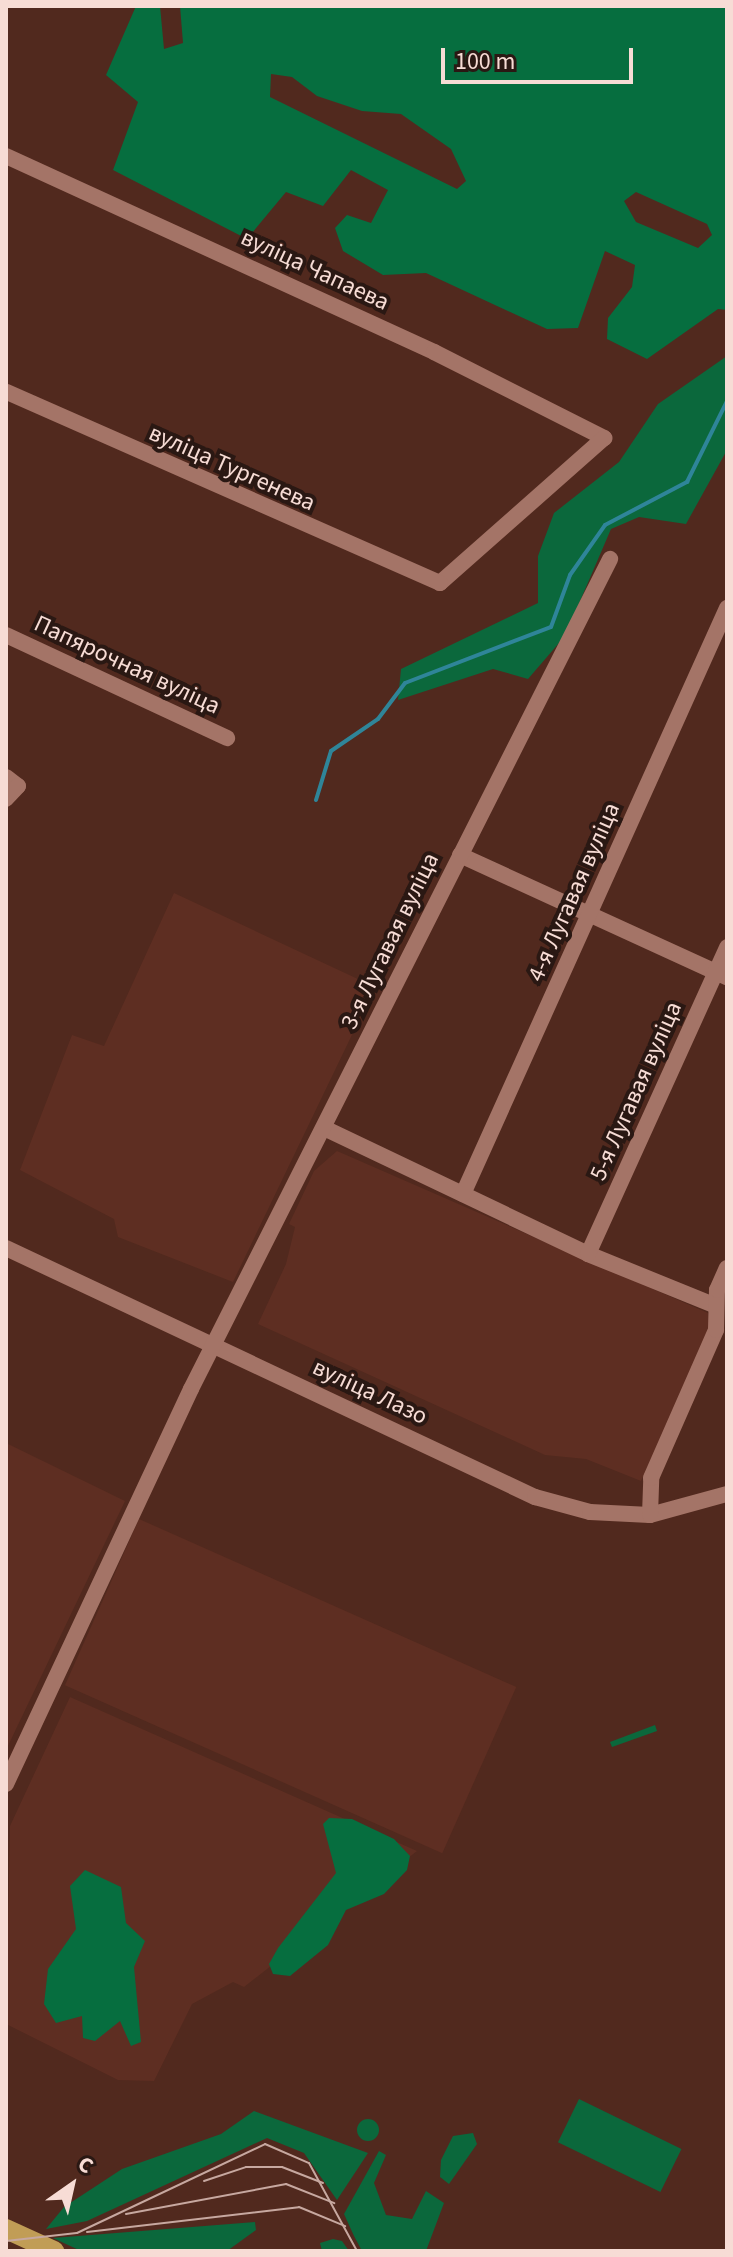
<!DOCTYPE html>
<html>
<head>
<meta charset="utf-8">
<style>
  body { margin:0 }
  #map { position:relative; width:733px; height:2257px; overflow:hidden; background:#51291e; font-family:"Source Sans 3",sans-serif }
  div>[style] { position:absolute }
  .built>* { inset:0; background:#5e2e22; transform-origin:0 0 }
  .green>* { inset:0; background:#0b683c; transform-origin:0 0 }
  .round { border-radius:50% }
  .forest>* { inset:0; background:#066e3f }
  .stream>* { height:4px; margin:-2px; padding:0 2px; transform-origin:2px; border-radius:2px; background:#2f8599 }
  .minor>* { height:16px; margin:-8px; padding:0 8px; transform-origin:8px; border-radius:8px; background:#a47467 }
  .major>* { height:20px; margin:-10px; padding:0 10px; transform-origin:10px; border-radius:10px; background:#c19d56 }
  .tram>* { height:2px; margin:-1px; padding:0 1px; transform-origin:1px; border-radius:1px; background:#c7a8a0 }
  span { translate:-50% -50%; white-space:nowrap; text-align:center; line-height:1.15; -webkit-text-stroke:8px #2a1813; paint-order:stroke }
  .street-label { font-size:24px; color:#f7dcd5 }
  .frame { position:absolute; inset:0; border:8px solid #f7dcd5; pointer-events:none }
  .north { position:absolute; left:32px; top:2145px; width:80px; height:80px; -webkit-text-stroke:6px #2a1813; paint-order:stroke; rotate:34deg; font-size:22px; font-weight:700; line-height:32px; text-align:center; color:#f7dcd5 }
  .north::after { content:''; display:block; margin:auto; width:28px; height:36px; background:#f7dcd5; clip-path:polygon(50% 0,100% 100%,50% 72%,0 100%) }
  .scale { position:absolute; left:441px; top:48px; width:192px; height:36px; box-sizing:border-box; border:4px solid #f7dcd5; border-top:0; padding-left:10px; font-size:24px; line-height:28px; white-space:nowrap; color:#f7dcd5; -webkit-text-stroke:6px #2a1813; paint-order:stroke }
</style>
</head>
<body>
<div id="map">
  <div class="built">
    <div style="clip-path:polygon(174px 893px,375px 987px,233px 1282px,118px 1237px,114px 1219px,20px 1170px,72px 1035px,104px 1046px)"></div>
    <div style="clip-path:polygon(337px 1151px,708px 1313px,710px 1331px,641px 1481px,586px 1459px,545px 1455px,258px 1324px,286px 1264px,295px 1227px,289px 1224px,314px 1171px)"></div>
    <div style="clip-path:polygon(6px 1443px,125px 1501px,6px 1750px)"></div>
    <div style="left:139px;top:1519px;width:413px;height:182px;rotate:24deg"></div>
    <div style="clip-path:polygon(70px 1697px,417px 1851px,244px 1987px,233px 1982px,192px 2004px,154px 2081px,118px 2080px,6px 2024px,10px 1826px)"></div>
  </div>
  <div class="green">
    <div style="clip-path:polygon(727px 356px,727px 450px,686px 524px,639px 517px,611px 529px,565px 636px,528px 679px,493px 669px,398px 700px,401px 669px,538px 603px,538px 556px,554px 513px,619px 462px,658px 404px)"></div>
    <div style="clip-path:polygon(655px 1725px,657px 1731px,612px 1747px,610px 1742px)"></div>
    <div style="left:579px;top:2099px;width:114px;height:48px;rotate:26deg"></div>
    <div style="clip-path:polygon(254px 2111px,368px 2153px,337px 2200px,304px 2153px,267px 2138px,87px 2221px,46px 2229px,64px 2207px,122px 2169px,221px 2134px)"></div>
    <div class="round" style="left:357px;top:2119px;width:22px;height:22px"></div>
    <div style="clip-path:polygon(473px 2133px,477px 2144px,449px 2184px,440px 2177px,441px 2160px,453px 2136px)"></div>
    <div style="clip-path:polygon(379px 2151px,386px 2155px,374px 2183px,386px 2215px,412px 2219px,426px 2191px,444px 2203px,426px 2251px,362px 2251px,354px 2236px,344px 2214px)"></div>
    <div style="clip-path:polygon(255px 2222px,256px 2230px,227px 2251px,81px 2251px,53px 2238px)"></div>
    <div style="clip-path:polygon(333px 2239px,342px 2241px,349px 2251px,322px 2251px,320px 2243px)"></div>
  </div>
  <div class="forest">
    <div style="clip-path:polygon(evenodd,136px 6px,160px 6px,164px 49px,183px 43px,180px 6px,727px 6px,727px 310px,718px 309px,647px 359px,607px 339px,608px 318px,632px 287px,635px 265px,605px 251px,578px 328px,547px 329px,426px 273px,383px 275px,343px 251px,335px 228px,347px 215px,371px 223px,388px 190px,351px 170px,323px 206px,286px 192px,247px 239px,113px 170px,138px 102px,106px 75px,136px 6px,271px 74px,292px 77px,317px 96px,362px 111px,401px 114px,451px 149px,466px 181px,457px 189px,270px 97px,271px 74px,136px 6px,636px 192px,707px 224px,712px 235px,698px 248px,636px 222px,624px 201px,636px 192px)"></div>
    <div style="clip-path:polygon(329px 1818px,352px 1819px,394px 1839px,410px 1856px,407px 1870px,384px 1894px,346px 1910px,328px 1945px,290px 1976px,273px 1974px,269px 1964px,278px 1948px,336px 1873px,323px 1824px)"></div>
    <div style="clip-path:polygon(85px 1870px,121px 1887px,126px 1923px,145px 1941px,134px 1967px,141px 2042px,131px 2046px,120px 2021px,95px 2041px,83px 2038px,82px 2016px,56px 2023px,44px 2004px,48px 1969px,76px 1929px,70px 1886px)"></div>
  </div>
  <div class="stream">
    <div style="left:316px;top:800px;width:51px;rotate:-73deg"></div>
    <div style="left:331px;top:751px;width:57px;rotate:-34.2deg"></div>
    <div style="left:378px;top:719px;width:45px;rotate:-53.1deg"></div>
    <div style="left:405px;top:683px;width:156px;rotate:-21deg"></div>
    <div style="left:551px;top:627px;width:55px;rotate:-69.9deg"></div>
    <div style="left:570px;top:575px;width:61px;rotate:-55deg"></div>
    <div style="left:605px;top:525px;width:93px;rotate:-27.7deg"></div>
    <div style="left:687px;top:482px;width:90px;rotate:-63.7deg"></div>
  </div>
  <div class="minor">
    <div style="left:6px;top:156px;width:471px;rotate:24.6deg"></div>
    <div style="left:434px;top:352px;width:191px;rotate:26.8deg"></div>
    <div style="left:604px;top:438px;width:219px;rotate:138.5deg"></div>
    <div style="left:440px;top:583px;width:474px;rotate:-156.2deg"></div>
    <div style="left:6px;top:635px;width:244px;rotate:25deg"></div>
    <div style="left:6px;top:777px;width:15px;rotate:37deg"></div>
    <div style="left:18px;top:786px;width:18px;rotate:133deg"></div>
    <div style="left:460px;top:855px;width:294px;rotate:24.6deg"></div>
    <div style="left:324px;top:1128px;width:293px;rotate:25.5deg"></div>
    <div style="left:588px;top:1254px;width:138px;rotate:22.1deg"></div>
    <div style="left:463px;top:1194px;width:643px;rotate:-65.75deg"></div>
    <div style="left:6px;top:1248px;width:585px;rotate:25.21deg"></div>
    <div style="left:535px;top:1497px;width:57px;rotate:15.3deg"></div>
    <div style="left:590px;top:1512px;width:60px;rotate:2.9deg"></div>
    <div style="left:650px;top:1515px;width:80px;rotate:-15.3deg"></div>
    <div style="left:588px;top:1254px;width:337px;rotate:-65.6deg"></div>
    <div style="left:650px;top:1515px;width:37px;rotate:-88deg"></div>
    <div style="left:651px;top:1478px;width:162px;rotate:-66.3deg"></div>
    <div style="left:716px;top:1330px;width:40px;rotate:-88.6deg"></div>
    <div style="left:717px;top:1290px;width:24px;rotate:-66deg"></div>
    <div style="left:6px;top:1784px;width:436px;rotate:-64.9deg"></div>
    <div style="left:191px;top:1389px;width:930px;rotate:-63.21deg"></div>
  </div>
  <div class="major">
    <div style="left:6px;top:2229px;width:53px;rotate:24.6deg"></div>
  </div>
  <div class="tram">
    <div style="left:204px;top:2181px;width:44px;rotate:-18.4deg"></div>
    <div style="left:246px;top:2167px;width:36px"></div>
    <div style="left:282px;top:2167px;width:44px;rotate:21.3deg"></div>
    <div style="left:126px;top:2214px;width:163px;rotate:-10.6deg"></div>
    <div style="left:286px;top:2184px;width:52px;rotate:21.6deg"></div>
    <div style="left:87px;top:2232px;width:213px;rotate:-6.7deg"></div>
    <div style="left:299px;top:2207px;width:50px;rotate:22.4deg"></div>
    <div style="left:6px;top:2241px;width:71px;rotate:-6.4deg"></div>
    <div style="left:77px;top:2233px;width:208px;rotate:-25.3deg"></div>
    <div style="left:265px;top:2144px;width:48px;rotate:23.4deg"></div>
    <div style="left:309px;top:2163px;width:100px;rotate:61.4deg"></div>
  </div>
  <div class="street-label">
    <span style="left:315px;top:270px;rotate:25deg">вуліца Чапаева</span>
    <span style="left:232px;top:468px;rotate:24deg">вуліца Тургенева</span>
    <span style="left:127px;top:665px;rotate:25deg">Папярочная вуліца</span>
    <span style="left:574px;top:892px;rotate:-66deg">4-я Лугавая вуліца</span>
    <span style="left:390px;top:941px;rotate:-64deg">3-я Лугавая вуліца</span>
    <span style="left:636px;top:1091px;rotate:-66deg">5-я Лугавая вуліца</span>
    <span style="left:370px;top:1392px;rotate:25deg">вуліца Лазо</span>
  </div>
  <div class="frame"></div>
  <div class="north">С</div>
  <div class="scale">100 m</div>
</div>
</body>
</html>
